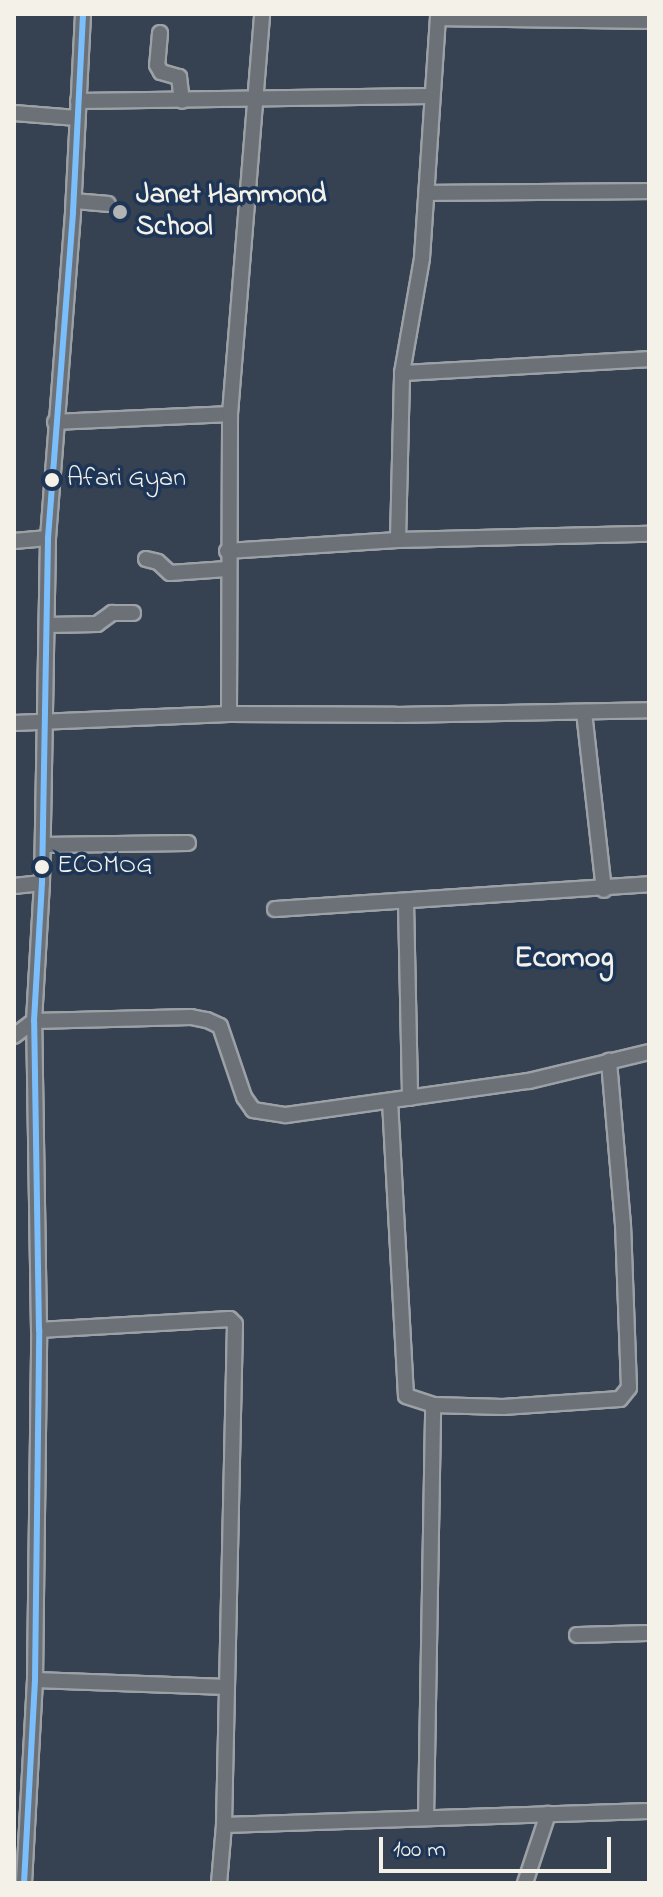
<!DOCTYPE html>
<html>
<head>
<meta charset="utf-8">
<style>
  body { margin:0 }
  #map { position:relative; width:663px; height:1897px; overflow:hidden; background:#364151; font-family:"Indie Flower",sans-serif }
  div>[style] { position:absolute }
  .roads { filter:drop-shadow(2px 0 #9ca1a6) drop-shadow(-2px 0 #9ca1a6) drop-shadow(0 2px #9ca1a6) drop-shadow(0 -2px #9ca1a6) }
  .minor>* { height:14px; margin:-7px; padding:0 7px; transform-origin:7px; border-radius:7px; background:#6c7077 }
  .bus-1>* { height:6px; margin:-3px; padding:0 3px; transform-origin:3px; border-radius:3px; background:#7abffc }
  .dots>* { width:22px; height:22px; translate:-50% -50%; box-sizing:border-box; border:4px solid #1d3557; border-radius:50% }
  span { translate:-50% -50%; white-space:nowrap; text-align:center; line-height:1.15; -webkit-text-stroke:7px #1d3557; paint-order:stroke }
  .bus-label { font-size:26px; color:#f4f1e8 }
  .left { translate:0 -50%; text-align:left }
  .poi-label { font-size:28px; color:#f4f1e8; font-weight:700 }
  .neighbourhood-label { font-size:30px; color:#f4f1e8; font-weight:700 }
  .frame { position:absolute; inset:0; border:16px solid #f4f1e8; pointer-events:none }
  .scale { position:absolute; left:379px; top:1837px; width:232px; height:36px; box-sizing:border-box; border:4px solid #f4f1e8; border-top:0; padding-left:10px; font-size:24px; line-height:28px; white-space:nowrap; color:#f4f1e8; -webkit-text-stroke:6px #1d3557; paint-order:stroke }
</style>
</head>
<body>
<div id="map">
  <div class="roads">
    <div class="minor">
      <div style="left:438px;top:18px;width:211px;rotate:0.8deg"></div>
      <div style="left:160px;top:33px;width:32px;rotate:95deg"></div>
      <div style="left:157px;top:65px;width:8px;rotate:60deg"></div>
      <div style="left:161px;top:72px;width:19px;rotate:16deg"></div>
      <div style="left:179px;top:77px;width:24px;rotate:83deg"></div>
      <div style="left:78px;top:101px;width:352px;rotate:-0.8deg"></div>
      <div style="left:14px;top:113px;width:63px;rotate:4.5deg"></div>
      <div style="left:427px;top:193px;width:222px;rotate:-0.5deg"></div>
      <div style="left:74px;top:201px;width:34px;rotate:5deg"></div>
      <div style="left:402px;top:373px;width:247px;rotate:-3.2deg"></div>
      <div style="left:55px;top:422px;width:175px;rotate:-2.6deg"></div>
      <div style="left:398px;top:540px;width:167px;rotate:-88.6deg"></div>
      <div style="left:402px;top:373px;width:117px;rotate:-80.1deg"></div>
      <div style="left:422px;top:258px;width:245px;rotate:-86.2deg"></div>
      <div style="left:14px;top:541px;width:34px;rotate:-5deg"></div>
      <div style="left:227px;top:551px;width:171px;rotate:-3.7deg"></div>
      <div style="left:398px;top:540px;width:251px;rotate:-1.4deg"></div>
      <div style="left:146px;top:559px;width:12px;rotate:14deg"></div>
      <div style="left:158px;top:562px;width:16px;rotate:43deg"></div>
      <div style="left:170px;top:573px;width:57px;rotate:-4deg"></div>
      <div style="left:47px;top:625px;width:50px;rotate:-1.1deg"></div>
      <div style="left:97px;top:624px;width:19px;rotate:-36deg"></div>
      <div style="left:112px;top:613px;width:21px"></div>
      <div style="left:584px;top:712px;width:179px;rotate:83.6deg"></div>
      <div style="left:229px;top:714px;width:300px;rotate:-89.8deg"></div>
      <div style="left:230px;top:414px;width:401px;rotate:-85.4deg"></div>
      <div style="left:14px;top:723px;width:215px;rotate:-2.4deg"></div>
      <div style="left:229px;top:714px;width:167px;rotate:0.3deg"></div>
      <div style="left:396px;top:715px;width:253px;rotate:-1.1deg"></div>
      <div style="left:43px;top:845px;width:145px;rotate:-0.8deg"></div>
      <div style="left:14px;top:886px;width:28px;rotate:-6deg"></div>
      <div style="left:406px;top:902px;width:196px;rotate:88.8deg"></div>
      <div style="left:275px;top:909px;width:375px;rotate:-3.8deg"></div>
      <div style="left:14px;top:1036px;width:25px;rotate:-37deg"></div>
      <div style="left:34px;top:1021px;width:157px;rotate:-1.5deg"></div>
      <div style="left:191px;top:1017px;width:16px;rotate:11deg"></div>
      <div style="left:207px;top:1020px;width:14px;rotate:25deg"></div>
      <div style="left:220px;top:1026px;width:75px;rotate:71.3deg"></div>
      <div style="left:244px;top:1097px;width:16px;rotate:55deg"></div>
      <div style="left:253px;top:1110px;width:33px;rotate:9deg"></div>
      <div style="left:286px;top:1115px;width:245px;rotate:-8deg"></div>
      <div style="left:529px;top:1081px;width:123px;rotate:-13.6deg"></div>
      <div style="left:390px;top:1101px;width:295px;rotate:86.9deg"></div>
      <div style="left:406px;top:1396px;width:28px;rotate:18deg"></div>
      <div style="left:433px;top:1405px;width:70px;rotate:1.6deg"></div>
      <div style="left:503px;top:1407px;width:117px;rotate:-3.9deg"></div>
      <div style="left:620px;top:1399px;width:14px;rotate:-51deg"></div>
      <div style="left:629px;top:1388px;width:163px;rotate:-92.1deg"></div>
      <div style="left:623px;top:1225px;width:165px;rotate:-94.9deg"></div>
      <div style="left:39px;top:1330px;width:191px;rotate:-3.3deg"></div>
      <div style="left:230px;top:1319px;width:7px;rotate:45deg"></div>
      <div style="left:235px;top:1324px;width:501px;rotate:91.26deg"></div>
      <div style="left:224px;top:1825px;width:58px;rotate:94.9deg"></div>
      <div style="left:577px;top:1635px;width:72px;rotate:-1.6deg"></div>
      <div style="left:35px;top:1680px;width:192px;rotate:2.1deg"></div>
      <div style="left:426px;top:1818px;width:413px;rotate:-89deg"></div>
      <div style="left:224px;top:1825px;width:425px;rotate:-1.9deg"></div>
      <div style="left:24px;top:1883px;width:203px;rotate:-86.9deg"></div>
      <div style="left:35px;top:1680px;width:350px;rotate:-89.3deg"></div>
      <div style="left:39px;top:1330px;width:309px;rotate:-90.9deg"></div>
      <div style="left:34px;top:1021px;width:138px;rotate:-86.7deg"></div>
      <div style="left:42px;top:883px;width:345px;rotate:-89deg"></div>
      <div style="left:48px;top:538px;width:327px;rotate:-85.6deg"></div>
      <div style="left:73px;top:212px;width:198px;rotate:-87.1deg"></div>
      <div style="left:525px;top:1883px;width:73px;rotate:-71.6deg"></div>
    </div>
  </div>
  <div class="bus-1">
    <div style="left:24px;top:1883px;width:203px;rotate:-86.9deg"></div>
    <div style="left:35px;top:1680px;width:350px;rotate:-89.3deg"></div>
    <div style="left:39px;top:1330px;width:309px;rotate:-90.9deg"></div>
    <div style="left:34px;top:1021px;width:138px;rotate:-86.7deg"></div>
    <div style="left:42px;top:883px;width:345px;rotate:-89deg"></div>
    <div style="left:48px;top:538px;width:327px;rotate:-85.6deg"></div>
    <div style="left:73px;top:212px;width:198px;rotate:-87.1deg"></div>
  </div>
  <div class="dots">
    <div style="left:120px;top:212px;background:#b2b3b3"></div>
    <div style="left:52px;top:480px;background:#f4f1e8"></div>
    <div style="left:42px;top:867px;background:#f4f1e8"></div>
  </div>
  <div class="bus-label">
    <span class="left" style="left:67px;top:480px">Afari Gyan</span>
    <span class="left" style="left:57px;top:867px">ECOMOG</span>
  </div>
  <div class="poi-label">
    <span class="left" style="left:136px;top:212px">Janet Hammond<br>School</span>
  </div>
  <div class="neighbourhood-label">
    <span style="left:564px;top:959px">Ecomog</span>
  </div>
  <div class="frame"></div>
  <div class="scale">100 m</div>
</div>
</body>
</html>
